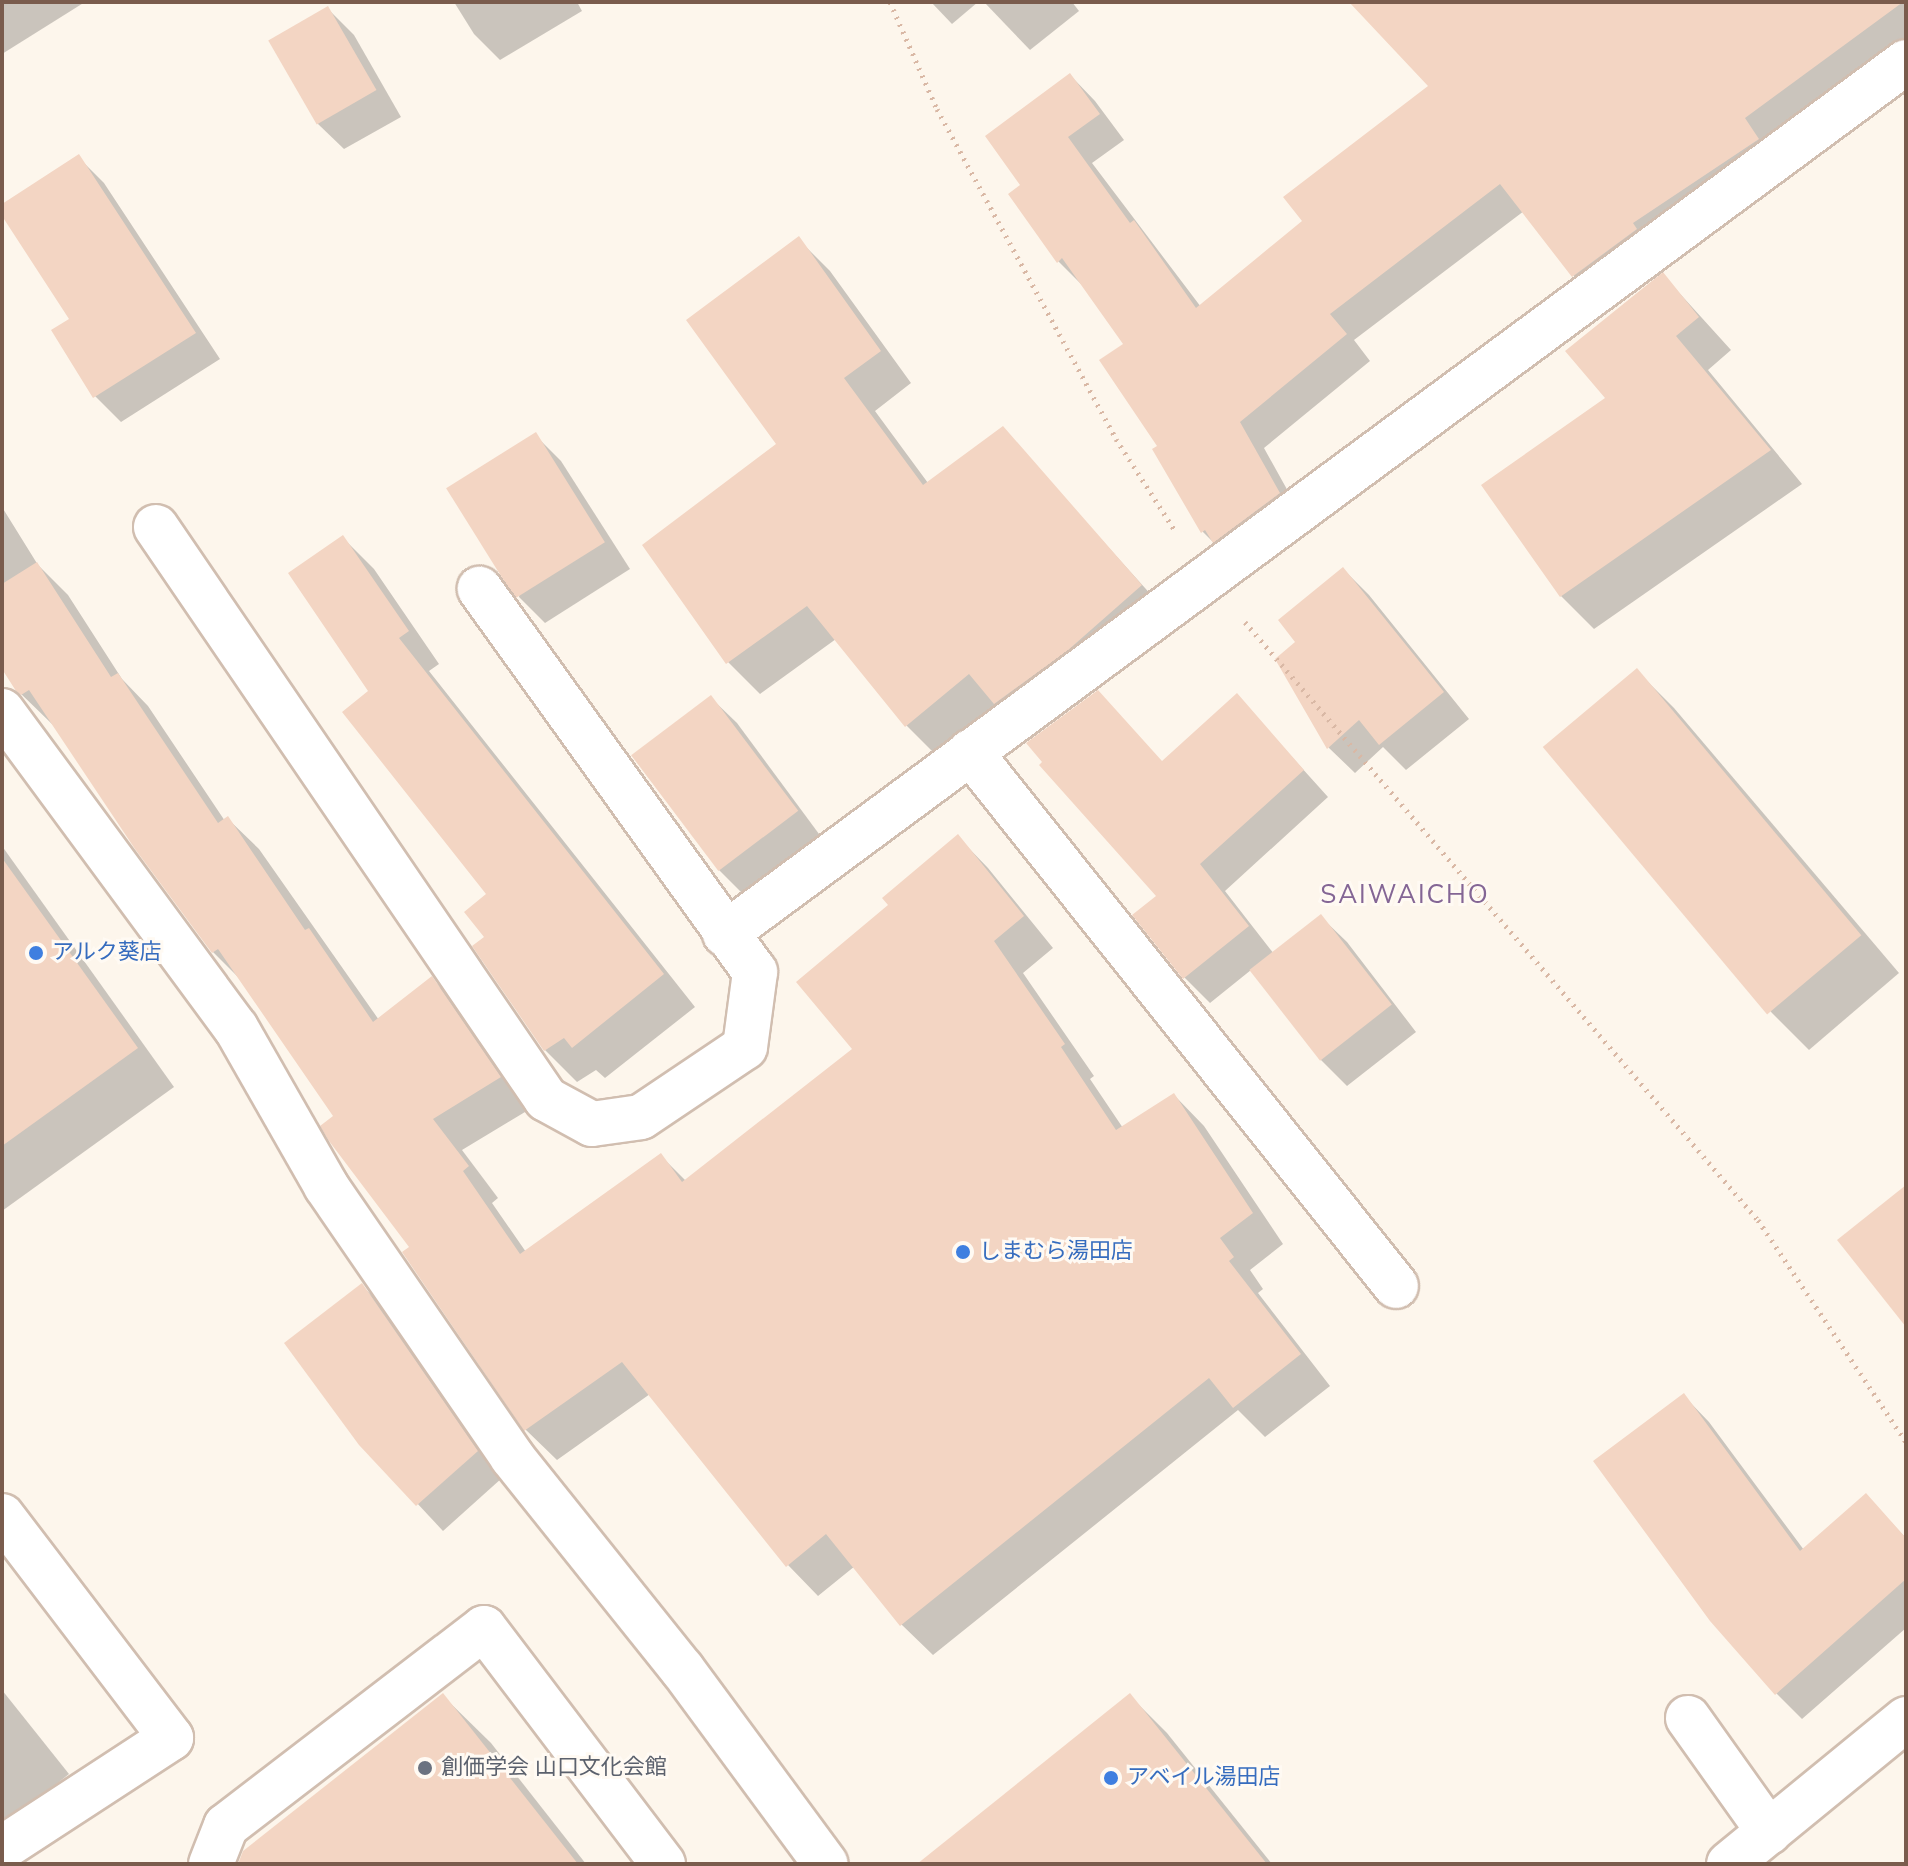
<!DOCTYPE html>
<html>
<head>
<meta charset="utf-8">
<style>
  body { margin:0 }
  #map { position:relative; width:1908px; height:1866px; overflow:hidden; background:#fdf6ec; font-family:"Nunito Sans","Noto Sans JP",sans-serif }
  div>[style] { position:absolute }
  .shadow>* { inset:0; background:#0003 }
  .building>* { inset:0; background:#f3d5c3; transform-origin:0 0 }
  .path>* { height:5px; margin-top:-2.5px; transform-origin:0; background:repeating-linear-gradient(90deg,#d9b8a5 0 2px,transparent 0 8px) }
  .roads { filter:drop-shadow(2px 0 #d1beb0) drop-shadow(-2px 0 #d1beb0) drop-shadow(0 2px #d1beb0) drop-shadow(0 -2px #d1beb0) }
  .minor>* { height:44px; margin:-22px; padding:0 22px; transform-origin:22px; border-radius:22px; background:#fff }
  .dots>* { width:22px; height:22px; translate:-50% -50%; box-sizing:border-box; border:4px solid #fffaf3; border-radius:50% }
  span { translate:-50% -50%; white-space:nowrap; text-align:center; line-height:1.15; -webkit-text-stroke:6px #fffaf3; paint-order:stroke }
  .shop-label { font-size:22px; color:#366cbe }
  .left { translate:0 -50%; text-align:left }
  .worship-label { font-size:22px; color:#5b616d }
  .quarter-label { font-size:26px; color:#846695; letter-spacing:2px }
  .frame { position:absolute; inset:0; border:4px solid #7a5c4d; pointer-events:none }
</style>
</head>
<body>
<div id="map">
  <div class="shadow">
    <div style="clip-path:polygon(2px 2px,85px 2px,2px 54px)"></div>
    <div style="clip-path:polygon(454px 2px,577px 2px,582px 11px,500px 60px,474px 34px)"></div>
    <div style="clip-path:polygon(931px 2px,978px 2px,952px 24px)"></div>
    <div style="clip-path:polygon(984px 2px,1072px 2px,1079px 11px,1030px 50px)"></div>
    <div style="clip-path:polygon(1352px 2px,1906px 2px,1906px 44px,1599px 301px,1574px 276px,1524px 211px,1354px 340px,1370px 361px,1264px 448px,1304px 520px,1228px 557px,1203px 532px,1155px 450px,1160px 447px,1126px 345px,1084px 287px,1058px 261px,1023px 186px,1070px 75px,1095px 101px,1124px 140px,1092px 163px,1201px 307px,1304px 221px,1431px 86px)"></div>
    <div style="clip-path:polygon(328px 9px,354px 35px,401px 117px,344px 149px,318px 124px)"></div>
    <div style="clip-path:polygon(78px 157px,104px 183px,220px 359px,121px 422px,95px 396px,72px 319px,2px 212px,2px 206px)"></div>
    <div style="clip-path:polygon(798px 239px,830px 271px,911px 383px,875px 411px,928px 483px,1002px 429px,1172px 618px,938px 757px,906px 725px,836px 639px,760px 694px,728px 662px,779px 444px)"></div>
    <div style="clip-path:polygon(1663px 275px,1731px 350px,1708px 370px,1802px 484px,1594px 629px,1561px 596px,1608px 398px)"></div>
    <div style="clip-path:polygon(535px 435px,561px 461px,630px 569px,545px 623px,519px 597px)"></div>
    <div style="clip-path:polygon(2px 507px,38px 565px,68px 595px,122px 679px,148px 706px,225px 821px,228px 819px,259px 849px,379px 1020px,432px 979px,463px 1010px,530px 1109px,462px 1150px,498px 1198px,492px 1203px,526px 1252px,660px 1155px,686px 1181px,855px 1050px,891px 905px,958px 837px,988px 868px,1053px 948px,1023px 973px,1094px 1076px,1090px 1079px,1123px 1128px,1174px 1095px,1204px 1126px,1283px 1244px,1250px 1270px,1263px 1289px,1258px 1293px,1330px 1386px,1265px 1437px,1238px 1410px,933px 1655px,902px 1625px,855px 1566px,818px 1596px,788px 1565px,650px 1394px,557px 1460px,526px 1430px,405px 1253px,412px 1247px,336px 1116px,242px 981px,213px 952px,53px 725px,17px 690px,2px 665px)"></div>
    <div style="clip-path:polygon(342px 537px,374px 569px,439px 664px,429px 671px,695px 1007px,605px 1078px,596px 1070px,577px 1082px,545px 1050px,486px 937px,489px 895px,371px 691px)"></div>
    <div style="clip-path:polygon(1343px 569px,1369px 595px,1469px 719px,1406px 770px,1383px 747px,1355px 773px,1329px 748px,1278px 660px,1298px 642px)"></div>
    <div style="clip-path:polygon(1636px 670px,1674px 708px,1899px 973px,1809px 1050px,1772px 1013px,1546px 747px)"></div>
    <div style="clip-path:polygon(1237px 696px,1328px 797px,1225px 891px,1274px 954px,1321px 917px,1347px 942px,1416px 1032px,1347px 1086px,1321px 1060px,1251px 970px,1210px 1003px,1184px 977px,1159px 896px,1163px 762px)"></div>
    <div style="clip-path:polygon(711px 698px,737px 723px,822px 838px,744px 895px,719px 870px)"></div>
    <div style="clip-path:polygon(2px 846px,174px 1087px,2px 1211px)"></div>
    <div style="clip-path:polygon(362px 1286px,388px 1311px,502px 1478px,443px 1531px,361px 1443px)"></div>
    <div style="clip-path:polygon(1684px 1396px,1709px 1422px,1804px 1550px,1866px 1496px,1906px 1538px,1906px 1628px,1802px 1719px,1776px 1693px)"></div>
    <div style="clip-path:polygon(2px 1690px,69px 1774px,5px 1825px,2px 1822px)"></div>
    <div style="clip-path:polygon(443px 1696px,491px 1743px,586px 1864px,272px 1864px)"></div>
    <div style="clip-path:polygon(1130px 1696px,1167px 1733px,1272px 1864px,920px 1864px)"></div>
  </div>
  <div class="building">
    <div style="clip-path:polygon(1349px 2px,1903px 2px,1745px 118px,1759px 139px,1633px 223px,1637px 229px,1572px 277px,1500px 184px,1330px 314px,1347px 334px,1240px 422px,1280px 493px,1213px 543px,1205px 530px,1201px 533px,1152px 449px,1157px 446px,1099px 360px,1123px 344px,1062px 258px,1057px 263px,1008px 194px,1020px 185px,985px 136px,1070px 73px,1100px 114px,1068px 137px,1130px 223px,1134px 220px,1196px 308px,1302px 221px,1283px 197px,1428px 86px)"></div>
    <div style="left:328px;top:6px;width:97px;height:69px;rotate:60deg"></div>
    <div style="clip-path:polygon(79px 154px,196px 333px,93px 398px,51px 330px,69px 319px,2px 216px,2px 204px)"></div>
    <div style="clip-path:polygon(799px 236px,881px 351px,844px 378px,923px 485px,1003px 426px,1142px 585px,1067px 651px,994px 704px,969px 674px,905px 727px,807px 606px,726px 664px,642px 545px,776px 444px,686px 320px)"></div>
    <div style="clip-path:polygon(1663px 272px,1699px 317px,1676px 336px,1771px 450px,1560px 597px,1481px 485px,1605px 398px,1565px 351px)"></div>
    <div style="left:536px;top:432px;width:130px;height:106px;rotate:58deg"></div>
    <div style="clip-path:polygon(343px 535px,409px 631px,399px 638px,664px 974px,572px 1048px,564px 1038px,544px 1051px,472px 946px,484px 937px,464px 912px,486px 894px,342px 712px,368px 691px,288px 573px)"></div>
    <div style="clip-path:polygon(37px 562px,111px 677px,118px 673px,218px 823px,228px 816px,305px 930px,309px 928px,373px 1022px,432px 976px,501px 1077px,433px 1119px,469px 1166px,463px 1171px,520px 1254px,661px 1153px,682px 1182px,852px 1049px,796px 982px,888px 905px,882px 898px,958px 834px,1024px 916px,994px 941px,1065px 1044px,1061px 1047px,1116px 1130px,1174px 1093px,1253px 1213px,1220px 1238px,1234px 1257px,1229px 1261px,1301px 1354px,1233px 1408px,1209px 1378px,900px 1626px,826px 1534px,786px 1567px,622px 1362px,524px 1431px,402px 1252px,409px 1247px,329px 1141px,320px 1126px,333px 1116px,218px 949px,212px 953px,135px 849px,29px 690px,21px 695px,16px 691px,2px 669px,2px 584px)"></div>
    <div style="clip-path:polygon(1343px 567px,1444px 692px,1379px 745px,1359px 720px,1327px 749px,1275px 659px,1295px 642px,1278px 620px)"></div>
    <div style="left:1637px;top:668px;width:349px;height:123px;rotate:50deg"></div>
    <div style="clip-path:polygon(1098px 690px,1162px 761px,1237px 693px,1304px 770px,1200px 864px,1249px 926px,1183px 979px,1132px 915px,1156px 896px,1039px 765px,1042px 762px,1026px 743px)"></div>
    <div style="left:711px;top:695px;width:145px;height:100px;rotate:53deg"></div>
    <div style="clip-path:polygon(2px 858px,138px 1048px,2px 1146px)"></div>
    <div style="left:1321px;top:914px;width:115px;height:91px;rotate:52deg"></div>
    <div style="clip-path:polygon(1906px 1185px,1906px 1327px,1837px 1240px)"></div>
    <div style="clip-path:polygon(362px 1283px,478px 1451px,416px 1506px,359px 1445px,284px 1343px)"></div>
    <div style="clip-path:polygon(1684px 1393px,1800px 1551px,1866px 1493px,1906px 1538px,1906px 1579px,1775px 1695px,1710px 1621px,1593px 1461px)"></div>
    <div style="clip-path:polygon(443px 1693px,578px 1864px,238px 1864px,243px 1851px)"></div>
    <div style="clip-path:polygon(1130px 1693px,1267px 1864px,917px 1864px)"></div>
  </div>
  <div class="path">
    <div style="left:890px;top:2px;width:117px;rotate:66.3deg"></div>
    <div style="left:937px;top:109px;width:375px;rotate:61.5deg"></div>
    <div style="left:1116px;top:439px;width:111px;rotate:57.2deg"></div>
    <div style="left:1245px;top:622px;width:788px;rotate:49.38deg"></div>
    <div style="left:1758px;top:1220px;width:267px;rotate:56.3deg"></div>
  </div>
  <div class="roads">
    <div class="minor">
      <div style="left:156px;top:527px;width:692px;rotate:55.71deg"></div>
      <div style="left:546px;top:1099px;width:52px;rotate:28.5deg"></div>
      <div style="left:592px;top:1124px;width:49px;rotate:-8.1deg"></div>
      <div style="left:641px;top:1117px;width:125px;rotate:-33.9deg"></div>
      <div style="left:745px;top:1047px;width:76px;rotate:-82.4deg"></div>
      <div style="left:755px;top:972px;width:472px;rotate:-125.7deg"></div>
      <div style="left:2px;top:711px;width:394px;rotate:53.6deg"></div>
      <div style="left:236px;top:1028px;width:182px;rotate:60.3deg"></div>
      <div style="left:326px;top:1186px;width:329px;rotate:55.5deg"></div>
      <div style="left:512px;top:1457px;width:272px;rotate:51.3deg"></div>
      <div style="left:682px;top:1669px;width:242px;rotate:53.6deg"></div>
      <div style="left:970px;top:752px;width:683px;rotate:51.42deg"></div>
      <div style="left:725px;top:934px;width:1468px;rotate:-36.44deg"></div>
      <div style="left:2px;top:1516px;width:279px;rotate:52.7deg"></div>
      <div style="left:171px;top:1738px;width:202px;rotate:146.9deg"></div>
      <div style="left:1688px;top:1718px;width:140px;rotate:54.6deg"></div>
      <div style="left:211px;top:1864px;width:41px;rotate:-68.5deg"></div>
      <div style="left:226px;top:1826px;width:325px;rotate:-37.5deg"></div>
      <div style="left:484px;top:1628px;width:296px;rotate:52.8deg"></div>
      <div style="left:1729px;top:1864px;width:229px;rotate:-39.3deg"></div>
    </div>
  </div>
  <div class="dots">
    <div style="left:36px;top:953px;background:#3f7fe0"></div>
    <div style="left:963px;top:1252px;background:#3f7fe0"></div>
    <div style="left:425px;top:1768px;background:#6b7280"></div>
    <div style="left:1111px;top:1778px;background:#3f7fe0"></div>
  </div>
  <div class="shop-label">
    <span class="left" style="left:52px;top:953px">アルク葵店</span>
    <span class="left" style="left:979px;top:1252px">しまむら湯田店</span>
    <span class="left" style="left:1127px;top:1778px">アベイル湯田店</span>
  </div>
  <div class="worship-label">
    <span class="left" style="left:441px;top:1768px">創価学会 山口文化会館</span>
  </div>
  <div class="quarter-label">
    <span style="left:1405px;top:895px">SAIWAICHO</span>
  </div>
  <div class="frame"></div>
</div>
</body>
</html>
